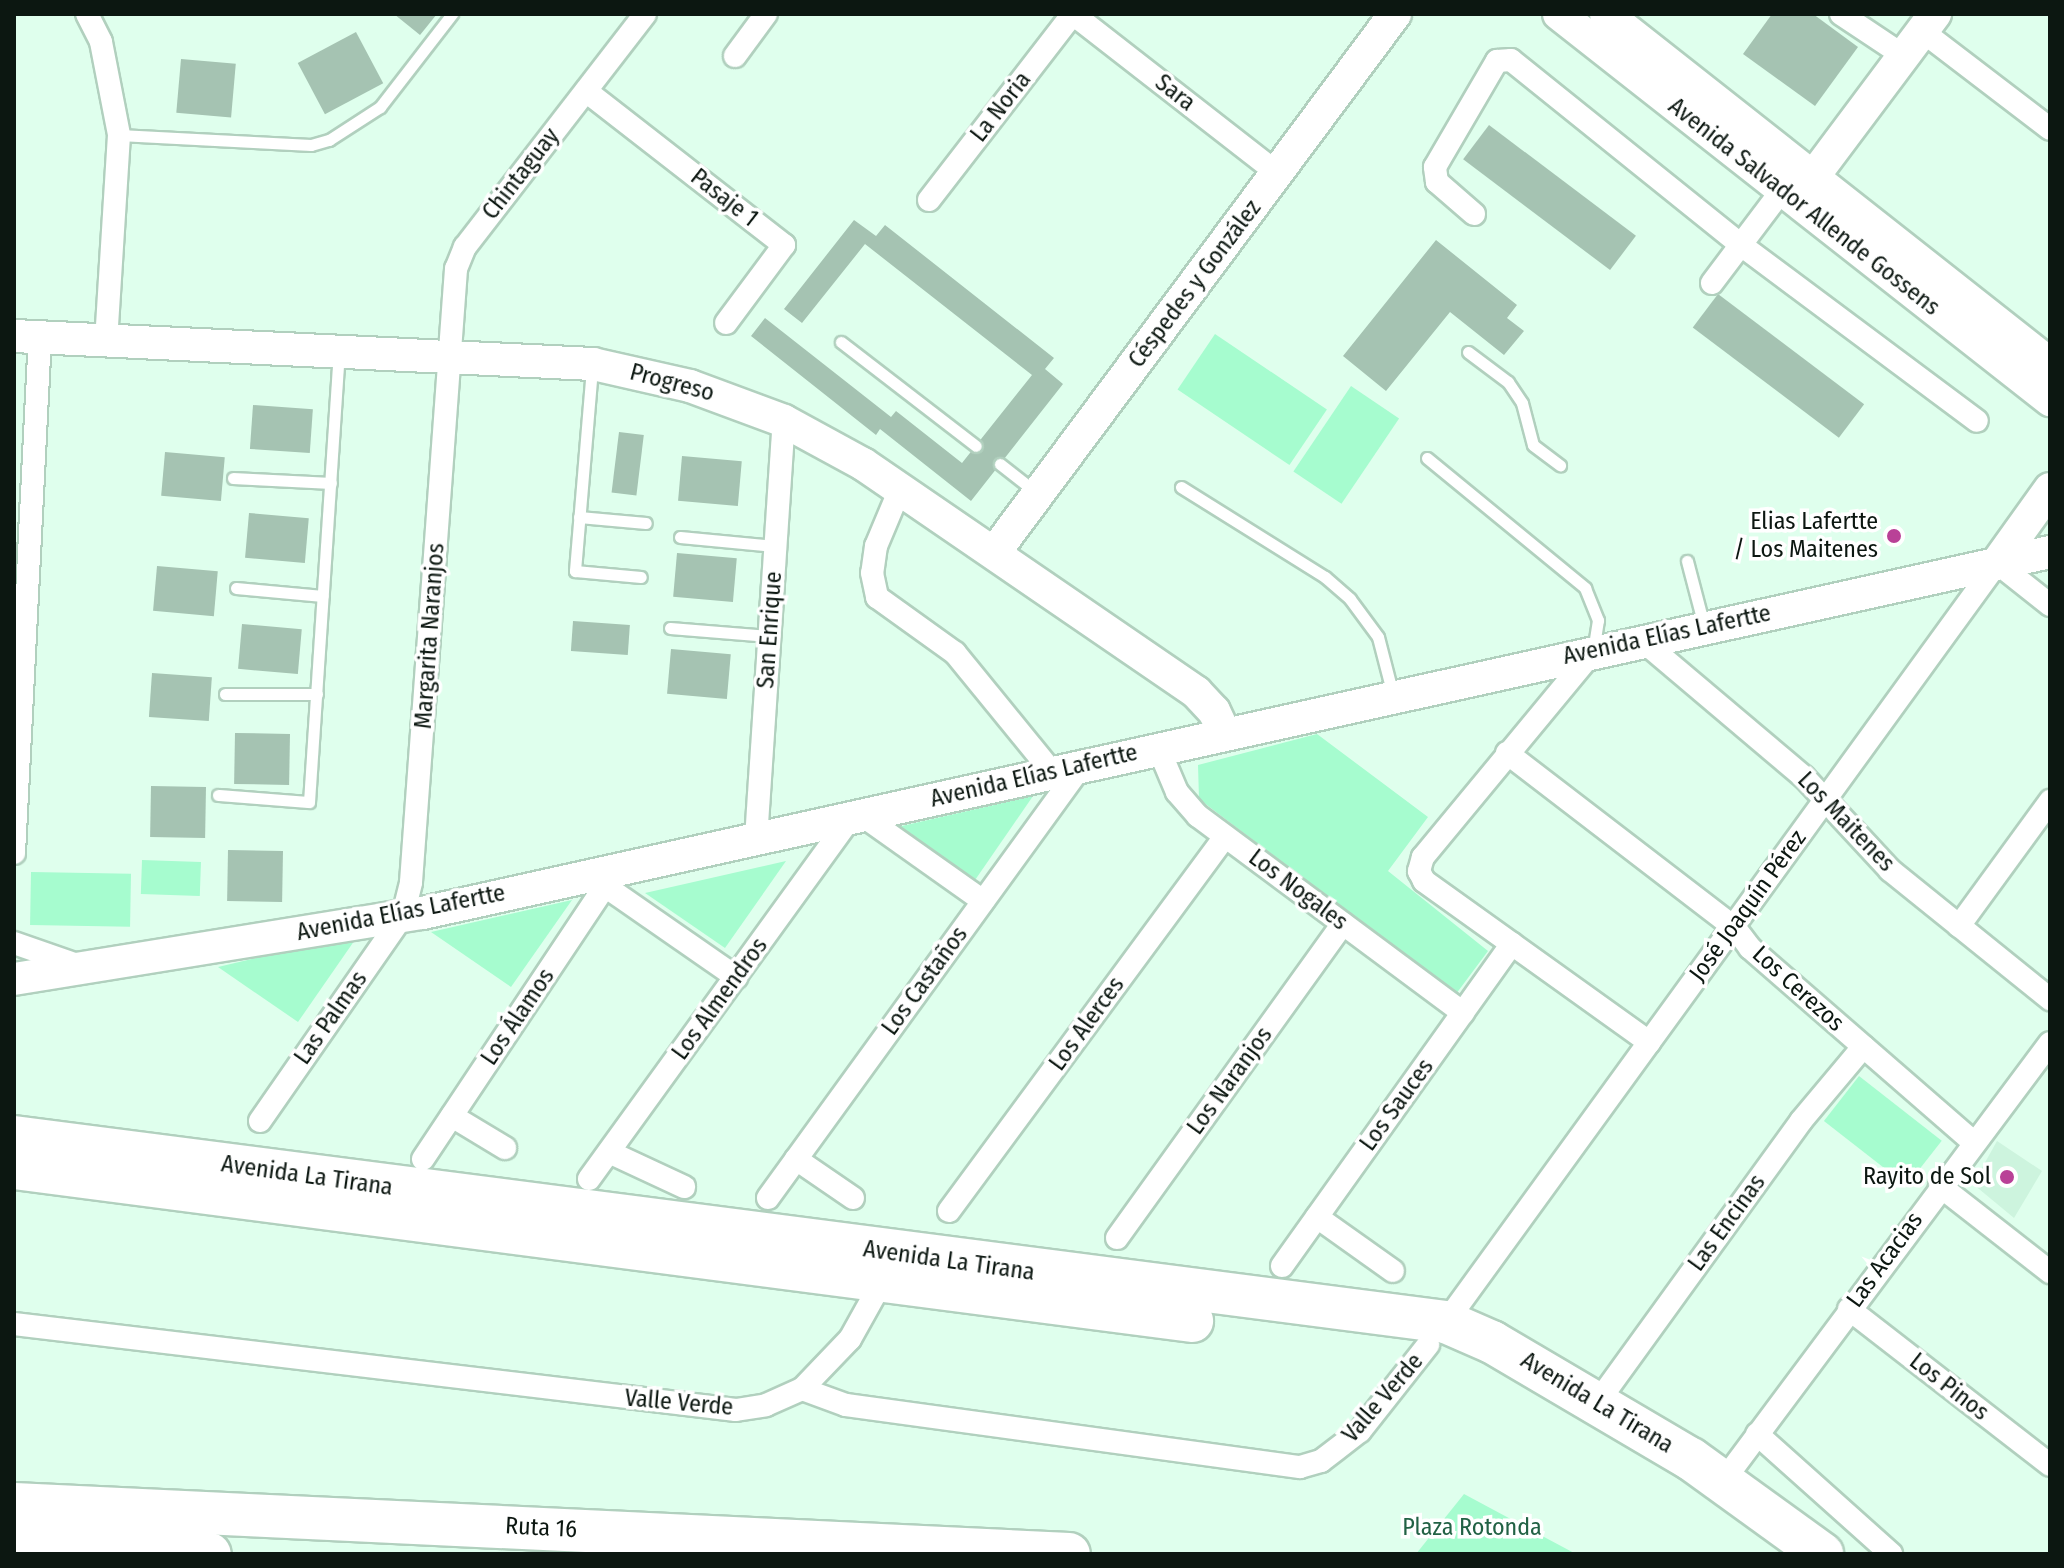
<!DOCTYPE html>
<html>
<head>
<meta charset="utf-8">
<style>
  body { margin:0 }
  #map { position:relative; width:2064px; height:1568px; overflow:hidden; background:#dfffed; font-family:"Fira Sans Condensed",sans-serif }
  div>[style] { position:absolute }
  .built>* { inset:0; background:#cdf4de }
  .green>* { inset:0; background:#a6fccf; transform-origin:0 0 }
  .building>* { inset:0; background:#a5c3b2; transform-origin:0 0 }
  .roads { filter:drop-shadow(2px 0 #b1d0be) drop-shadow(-2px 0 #b1d0be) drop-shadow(0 2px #b1d0be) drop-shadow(0 -2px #b1d0be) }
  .lane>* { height:11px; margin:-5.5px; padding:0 5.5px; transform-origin:5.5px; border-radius:5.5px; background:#fff }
  .street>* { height:22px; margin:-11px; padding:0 11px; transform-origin:11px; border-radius:11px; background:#fff }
  .secondary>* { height:32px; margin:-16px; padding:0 16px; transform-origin:16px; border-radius:16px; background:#fff }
  .highway>* { height:42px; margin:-21px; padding:0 21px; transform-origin:21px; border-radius:21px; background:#fff }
  .dots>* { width:22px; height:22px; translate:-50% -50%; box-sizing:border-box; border:4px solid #fff; border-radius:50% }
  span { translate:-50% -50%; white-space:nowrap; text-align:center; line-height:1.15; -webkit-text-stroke:7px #fff; paint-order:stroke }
  .street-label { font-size:24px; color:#0c1711 }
  .poi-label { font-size:24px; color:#0c1711 }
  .right { translate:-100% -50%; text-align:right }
  .park-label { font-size:24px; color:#226245 }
  .frame { position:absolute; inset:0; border:16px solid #0c1711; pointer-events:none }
</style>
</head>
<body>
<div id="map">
  <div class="built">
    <div style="clip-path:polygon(1997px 1141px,2042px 1171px,2014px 1218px,1973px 1184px)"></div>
  </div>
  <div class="green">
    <div style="left:1215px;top:334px;width:135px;height:67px;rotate:34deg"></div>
    <div style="left:1351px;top:386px;width:58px;height:103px;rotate:34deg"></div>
    <div style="clip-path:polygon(1317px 734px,1428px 817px,1388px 871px,1488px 951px,1456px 994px,1199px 799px,1198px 765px)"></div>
    <div style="clip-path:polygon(1033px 796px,973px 883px,893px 828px)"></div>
    <div style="left:142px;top:860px;width:59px;height:34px;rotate:2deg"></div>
    <div style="clip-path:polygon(786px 861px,725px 948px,645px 893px)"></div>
    <div style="left:31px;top:872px;width:100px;height:53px;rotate:1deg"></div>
    <div style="clip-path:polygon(572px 900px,511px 987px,431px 932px)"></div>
    <div style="clip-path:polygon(359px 934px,298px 1022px,218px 967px)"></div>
    <div style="left:1859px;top:1076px;width:105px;height:57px;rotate:38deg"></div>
    <div style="clip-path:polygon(1464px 1494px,1576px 1554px,1416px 1554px)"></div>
  </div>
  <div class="building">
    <div style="clip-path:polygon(394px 14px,437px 14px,420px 35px)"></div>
    <div style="clip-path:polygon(1772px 14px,1813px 14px,1858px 47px,1815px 106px,1743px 54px)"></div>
    <div style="left:356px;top:32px;width:58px;height:66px;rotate:62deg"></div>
    <div style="left:181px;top:59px;width:55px;height:54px;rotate:5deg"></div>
    <div style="left:1489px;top:125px;width:184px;height:43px;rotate:37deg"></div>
    <div style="clip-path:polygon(854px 220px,876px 236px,885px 225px,1054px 358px,1045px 369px,1063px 384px,971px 501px,880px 429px,876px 435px,751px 336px,765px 318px,891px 417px,896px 411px,962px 463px,1032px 375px,865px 244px,802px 323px,784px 309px)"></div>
    <div style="clip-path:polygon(1436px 240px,1517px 305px,1507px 318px,1524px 331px,1504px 355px,1450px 312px,1386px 391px,1343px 356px)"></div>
    <div style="left:1718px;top:294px;width:183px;height:42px;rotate:37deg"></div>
    <div style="left:253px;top:405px;width:60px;height:44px;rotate:4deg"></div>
    <div style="left:619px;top:432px;width:25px;height:61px;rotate:7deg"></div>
    <div style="left:165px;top:452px;width:60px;height:44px;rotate:5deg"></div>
    <div style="left:682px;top:456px;width:60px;height:45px;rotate:5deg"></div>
    <div style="left:249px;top:513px;width:60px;height:45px;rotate:5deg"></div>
    <div style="left:677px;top:553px;width:60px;height:44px;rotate:5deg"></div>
    <div style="left:157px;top:566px;width:61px;height:45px;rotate:5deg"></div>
    <div style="left:573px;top:621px;width:57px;height:30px;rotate:4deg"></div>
    <div style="left:242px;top:624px;width:60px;height:45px;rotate:5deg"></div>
    <div style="left:671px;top:649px;width:60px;height:45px;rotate:5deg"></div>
    <div style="left:152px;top:673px;width:60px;height:44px;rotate:4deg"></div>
    <div style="left:235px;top:733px;width:55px;height:51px;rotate:1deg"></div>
    <div style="left:151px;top:786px;width:55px;height:51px;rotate:1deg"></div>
    <div style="left:228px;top:850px;width:55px;height:51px;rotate:1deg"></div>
  </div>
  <div class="roads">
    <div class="lane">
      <div style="left:119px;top:135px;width:192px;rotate:3deg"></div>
      <div style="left:311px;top:145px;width:19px;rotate:-16deg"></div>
      <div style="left:329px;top:140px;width:61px;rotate:-32.9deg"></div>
      <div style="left:380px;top:107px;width:118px;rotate:-52.3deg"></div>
      <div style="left:841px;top:342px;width:170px;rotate:37.6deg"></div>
      <div style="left:1468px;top:352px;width:50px;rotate:36.9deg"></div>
      <div style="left:1508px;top:382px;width:25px;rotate:56deg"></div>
      <div style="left:1522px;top:403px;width:43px;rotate:75.3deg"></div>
      <div style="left:1533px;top:445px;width:34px;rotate:37deg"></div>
      <div style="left:592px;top:368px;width:204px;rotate:94.8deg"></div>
      <div style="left:575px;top:571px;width:66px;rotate:5.2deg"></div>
      <div style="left:1427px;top:458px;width:205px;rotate:39.4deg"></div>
      <div style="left:1585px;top:588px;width:35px;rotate:68deg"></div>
      <div style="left:1598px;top:620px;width:31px;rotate:99deg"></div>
      <div style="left:1000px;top:464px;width:47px;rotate:38.1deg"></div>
      <div style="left:233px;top:478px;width:98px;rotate:2.9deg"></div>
      <div style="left:1181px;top:487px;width:170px;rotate:32deg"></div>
      <div style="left:1325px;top:577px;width:33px;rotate:41deg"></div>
      <div style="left:1350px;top:599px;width:47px;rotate:53.6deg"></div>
      <div style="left:1378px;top:637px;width:60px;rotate:75.5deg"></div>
      <div style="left:579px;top:517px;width:67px;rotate:5.1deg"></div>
      <div style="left:680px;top:537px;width:95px;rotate:5.4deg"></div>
      <div style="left:1687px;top:561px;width:67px;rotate:75.3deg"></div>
      <div style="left:236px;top:588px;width:87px;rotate:5.3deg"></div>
      <div style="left:670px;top:628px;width:99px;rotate:4.6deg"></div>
      <div style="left:225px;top:694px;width:92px"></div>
      <div style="left:218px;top:795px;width:91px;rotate:4.4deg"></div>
      <div style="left:309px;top:802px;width:447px;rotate:-86.2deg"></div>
    </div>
    <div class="street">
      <div style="left:87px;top:14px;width:31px;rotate:63deg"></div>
      <div style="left:101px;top:42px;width:95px;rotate:79deg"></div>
      <div style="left:119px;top:135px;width:205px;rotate:93.6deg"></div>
      <div style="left:1073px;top:14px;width:259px;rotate:37.9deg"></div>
      <div style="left:1841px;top:14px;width:76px;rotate:33.7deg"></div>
      <div style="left:1922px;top:31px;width:161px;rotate:37.4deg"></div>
      <div style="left:735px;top:56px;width:52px;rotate:-53.6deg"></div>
      <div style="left:586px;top:91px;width:251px;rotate:37.9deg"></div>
      <div style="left:784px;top:245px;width:97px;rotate:126.6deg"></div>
      <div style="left:929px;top:200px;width:235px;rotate:-52.3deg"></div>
      <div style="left:1474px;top:214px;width:49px;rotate:-139.1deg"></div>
      <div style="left:1437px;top:182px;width:15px;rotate:-98deg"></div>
      <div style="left:1435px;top:167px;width:123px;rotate:-59.7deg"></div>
      <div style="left:1497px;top:61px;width:14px;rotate:-4deg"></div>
      <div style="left:1511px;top:60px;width:295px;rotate:38.8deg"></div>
      <div style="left:1741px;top:245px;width:294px;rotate:36.7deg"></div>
      <div style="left:1712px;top:283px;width:116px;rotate:-53deg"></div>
      <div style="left:900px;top:489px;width:62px;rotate:112.8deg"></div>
      <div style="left:876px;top:546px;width:27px;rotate:98deg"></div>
      <div style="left:872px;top:573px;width:25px;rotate:78deg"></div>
      <div style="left:877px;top:597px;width:96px;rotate:35.7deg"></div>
      <div style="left:955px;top:653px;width:154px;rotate:50.8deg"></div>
      <div style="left:1644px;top:642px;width:209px;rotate:40.2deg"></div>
      <div style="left:1804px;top:777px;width:127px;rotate:47.2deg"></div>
      <div style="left:1890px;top:870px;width:206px;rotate:38.9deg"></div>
      <div style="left:1591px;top:654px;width:264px;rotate:129.6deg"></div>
      <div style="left:1423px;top:857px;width:15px;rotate:106deg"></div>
      <div style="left:1419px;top:871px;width:11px;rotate:63deg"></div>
      <div style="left:1424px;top:881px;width:277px;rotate:35.6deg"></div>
      <div style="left:1158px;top:747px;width:49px;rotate:67.1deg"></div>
      <div style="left:1177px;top:792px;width:32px;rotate:49deg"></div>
      <div style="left:1198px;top:816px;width:330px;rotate:36.6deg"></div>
      <div style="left:1507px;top:753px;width:287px;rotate:37.5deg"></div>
      <div style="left:1735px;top:928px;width:25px;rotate:53deg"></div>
      <div style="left:1750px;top:948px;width:296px;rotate:41deg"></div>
      <div style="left:863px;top:816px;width:147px;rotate:35.3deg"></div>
      <div style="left:756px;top:839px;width:419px;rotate:-86.2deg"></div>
      <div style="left:14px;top:853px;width:517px;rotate:-87.12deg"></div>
      <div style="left:605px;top:886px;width:160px;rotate:34.8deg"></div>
      <div style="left:1959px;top:926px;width:155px;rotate:-53.9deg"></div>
      <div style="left:14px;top:943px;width:70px;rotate:19.2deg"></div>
      <div style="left:452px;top:1116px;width:62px;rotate:31.1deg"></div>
      <div style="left:260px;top:1121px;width:251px;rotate:-55.2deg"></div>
      <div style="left:403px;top:915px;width:34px;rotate:-76deg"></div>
      <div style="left:411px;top:882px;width:615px;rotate:-85.8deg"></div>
      <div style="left:456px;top:269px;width:24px;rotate:-68deg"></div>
      <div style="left:465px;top:247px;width:294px;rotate:-52.3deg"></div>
      <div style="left:609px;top:1152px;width:83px;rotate:25deg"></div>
      <div style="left:423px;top:1159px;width:328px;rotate:-56.3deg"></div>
      <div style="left:605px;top:886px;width:14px;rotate:-102deg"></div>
      <div style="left:796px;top:1159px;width:69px;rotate:34.4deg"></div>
      <div style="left:589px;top:1179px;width:445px;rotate:-54.1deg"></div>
      <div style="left:1940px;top:1186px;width:140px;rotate:38deg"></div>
      <div style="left:768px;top:1198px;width:535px;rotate:-54.05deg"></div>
      <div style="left:949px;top:1211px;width:465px;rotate:-53.6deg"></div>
      <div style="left:1317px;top:1217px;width:93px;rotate:35.4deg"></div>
      <div style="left:1117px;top:1238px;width:387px;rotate:-54.3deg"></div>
      <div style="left:1282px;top:1266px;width:396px;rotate:-54.5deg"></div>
      <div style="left:1849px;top:1309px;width:254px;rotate:37.8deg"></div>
      <div style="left:1446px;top:1322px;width:938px;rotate:-54.02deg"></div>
      <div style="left:1997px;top:563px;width:68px;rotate:38.4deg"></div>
      <div style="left:14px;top:1324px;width:727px;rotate:6.79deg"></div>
      <div style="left:736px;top:1410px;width:30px;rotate:-9deg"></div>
      <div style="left:766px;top:1405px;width:39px;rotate:-24deg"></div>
      <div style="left:802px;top:1389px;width:69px;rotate:-46.2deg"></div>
      <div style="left:850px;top:1339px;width:72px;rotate:-60.9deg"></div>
      <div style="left:802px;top:1389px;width:47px;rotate:20deg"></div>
      <div style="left:846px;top:1405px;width:458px;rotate:7.8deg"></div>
      <div style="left:1300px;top:1467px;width:22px;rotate:-16deg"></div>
      <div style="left:1321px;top:1461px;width:49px;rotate:-37.6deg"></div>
      <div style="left:1360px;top:1431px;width:110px;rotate:-51.7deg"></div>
      <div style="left:1597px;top:1403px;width:348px;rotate:-54.1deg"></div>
      <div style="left:1801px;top:1121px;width:97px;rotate:-50deg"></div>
      <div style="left:1757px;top:1434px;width:180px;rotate:41.8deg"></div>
      <div style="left:1724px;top:1480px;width:545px;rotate:-53.28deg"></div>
    </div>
    <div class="secondary">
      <div style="left:1559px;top:14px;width:625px;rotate:38.17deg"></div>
      <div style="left:1606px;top:14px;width:565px;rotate:38.25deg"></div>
      <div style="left:1813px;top:177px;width:204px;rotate:-53.2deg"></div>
      <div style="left:14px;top:336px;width:580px;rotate:2.77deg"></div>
      <div style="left:593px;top:364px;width:99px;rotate:12.8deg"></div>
      <div style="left:690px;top:386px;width:100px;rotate:20.4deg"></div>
      <div style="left:784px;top:421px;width:90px;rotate:28.6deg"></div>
      <div style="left:863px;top:464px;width:404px;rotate:34.4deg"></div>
      <div style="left:1196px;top:692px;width:26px;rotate:47deg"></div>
      <div style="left:1214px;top:711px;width:23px;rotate:65deg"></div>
      <div style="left:994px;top:553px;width:672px;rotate:-53.35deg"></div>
      <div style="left:1997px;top:563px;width:91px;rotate:-54.4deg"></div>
      <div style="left:14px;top:979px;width:414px;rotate:-9.2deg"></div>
      <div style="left:423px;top:913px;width:1667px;rotate:-12.51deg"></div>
    </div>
    <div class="highway">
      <div style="left:14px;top:1137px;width:1444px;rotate:7.36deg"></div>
      <div style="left:1446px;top:1322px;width:50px;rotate:23.5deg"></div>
      <div style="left:1492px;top:1342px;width:231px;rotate:30.5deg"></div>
      <div style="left:1691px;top:1459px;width:162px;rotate:35.9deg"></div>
      <div style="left:14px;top:1168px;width:1188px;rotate:7.4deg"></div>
      <div style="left:14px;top:1504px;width:1056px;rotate:2.71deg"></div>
      <div style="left:14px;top:1543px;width:196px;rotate:3.2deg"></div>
    </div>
  </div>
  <div class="dots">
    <div style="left:1894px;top:536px;background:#b94197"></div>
    <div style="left:2007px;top:1177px;background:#b94197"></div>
  </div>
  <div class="street-label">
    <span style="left:1175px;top:93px;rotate:38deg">Sara</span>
    <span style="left:1001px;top:107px;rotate:-52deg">La Noria</span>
    <span style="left:521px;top:174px;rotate:-52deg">Chintaguay</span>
    <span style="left:724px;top:198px;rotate:38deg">Pasaje 1</span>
    <span style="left:1804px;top:207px;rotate:38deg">Avenida Salvador Allende Gossens</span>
    <span style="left:1195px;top:284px;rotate:-53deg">Céspedes y González</span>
    <span style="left:672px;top:383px;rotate:15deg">Progreso</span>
    <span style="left:770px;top:630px;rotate:-86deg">San Enrique</span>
    <span style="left:1667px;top:635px;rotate:-12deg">Avenida Elías Lafertte</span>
    <span style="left:430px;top:636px;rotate:-86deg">Margarita Naranjos</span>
    <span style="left:1034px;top:776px;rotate:-13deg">Avenida Elías Lafertte</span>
    <span style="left:1846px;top:822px;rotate:46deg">Los Maitenes</span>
    <span style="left:1298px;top:890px;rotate:37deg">Los Nogales</span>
    <span style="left:1748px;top:906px;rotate:-54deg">José Joaquín Pérez</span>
    <span style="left:401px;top:913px;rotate:-11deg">Avenida Elías Lafertte</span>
    <span style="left:925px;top:981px;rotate:-54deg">Los Castaños</span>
    <span style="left:1798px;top:989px;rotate:42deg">Los Cerezos</span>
    <span style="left:720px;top:999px;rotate:-54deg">Los Almendros</span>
    <span style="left:518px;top:1017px;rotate:-56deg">Los Álamos</span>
    <span style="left:331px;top:1018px;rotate:-55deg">Las Palmas</span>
    <span style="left:1087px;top:1024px;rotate:-54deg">Los Alerces</span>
    <span style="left:1230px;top:1081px;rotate:-54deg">Los Naranjos</span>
    <span style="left:1397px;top:1105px;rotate:-54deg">Los Sauces</span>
    <span style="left:307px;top:1176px;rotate:8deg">Avenida La Tirana</span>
    <span style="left:1727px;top:1223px;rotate:-54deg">Las Encinas</span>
    <span style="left:1885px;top:1260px;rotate:-54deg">Las Acacias</span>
    <span style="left:949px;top:1261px;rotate:8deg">Avenida La Tirana</span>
    <span style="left:1949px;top:1387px;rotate:38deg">Los Pinos</span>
    <span style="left:1383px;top:1398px;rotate:-49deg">Valle Verde</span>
    <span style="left:679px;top:1403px;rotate:5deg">Valle Verde</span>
    <span style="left:1597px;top:1403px;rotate:31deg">Avenida La Tirana</span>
    <span style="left:541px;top:1528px;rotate:3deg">Ruta 16</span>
  </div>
  <div class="poi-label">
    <span class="right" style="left:1878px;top:536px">Elias Lafertte<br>/ Los Maitenes</span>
    <span class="right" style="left:1991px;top:1177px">Rayito de Sol</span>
  </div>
  <div class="park-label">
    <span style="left:1472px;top:1528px">Plaza Rotonda</span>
  </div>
  <div class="frame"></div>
</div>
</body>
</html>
